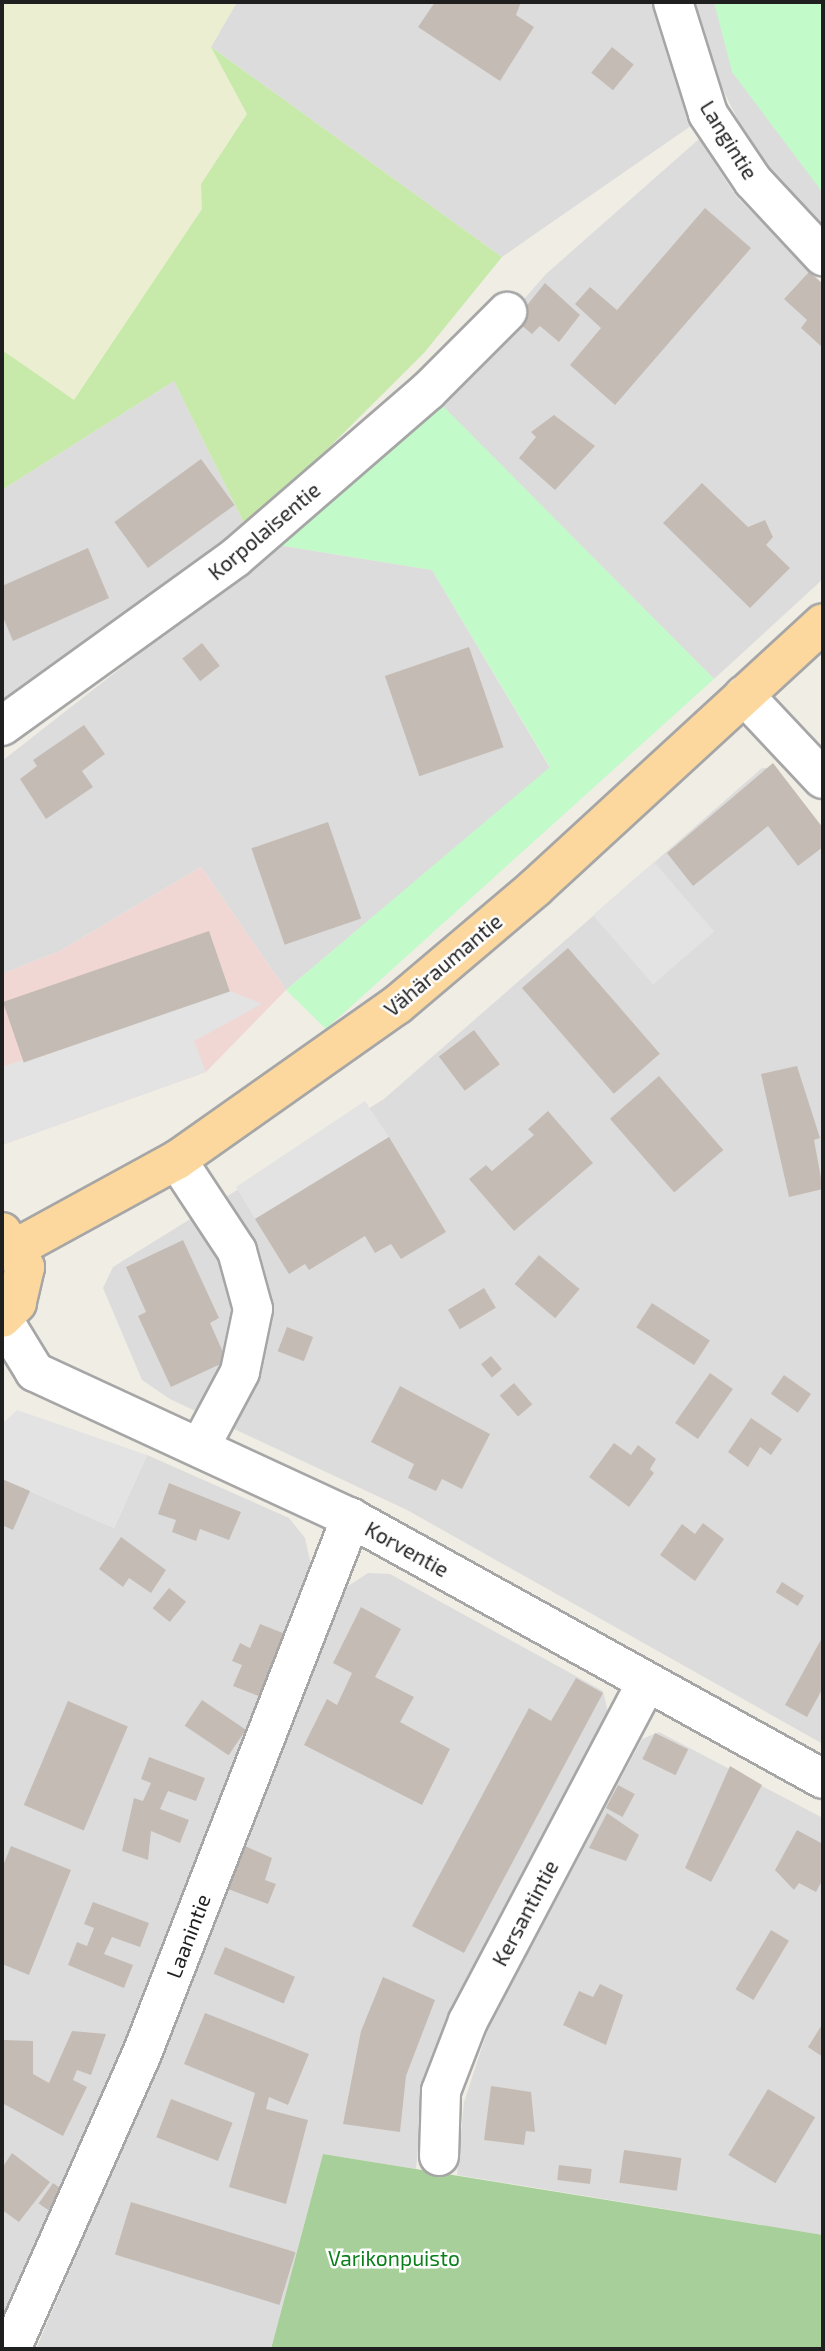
<!DOCTYPE html>
<html>
<head>
<meta charset="utf-8">
<style>
  body { margin:0 }
  #map { position:relative; width:825px; height:2351px; overflow:hidden; background:#f0ede5; font-family:"Exo 2",sans-serif }
  div>[style] { position:absolute }
  .residential>* { inset:0; background:#dddcdc }
  .commercial>* { inset:0; background:#f1d7d4 }
  .farmland>* { inset:0; background:#ebeed0 }
  .grass>* { inset:0; background:#c7eaab }
  .forest>* { inset:0; background:#a7cf9a }
  .park>* { inset:0; background:#c2fac9 }
  .parking>* { inset:0; background:#e3e3e3; transform-origin:0 0 }
  .building>* { inset:0; background:#c4bcb4; transform-origin:0 0 }
  .roads { filter:drop-shadow(2px 0 #a6a6a6) drop-shadow(-2px 0 #a6a6a6) drop-shadow(0 2px #a6a6a6) drop-shadow(0 -2px #a6a6a6) }
  .minor>* { height:38px; margin:-19px; padding:0 19px; transform-origin:19px; border-radius:19px; background:#fff }
  .major>* { height:38px; margin:-19px; padding:0 19px; transform-origin:19px; border-radius:19px; background:#fcd89e }
  span { translate:-50% -50%; white-space:nowrap; text-align:center; line-height:1.15; -webkit-text-stroke:5px #fff; paint-order:stroke }
  .street-label { font-size:21px; color:#1f1f1f }
  .park-label { font-size:21px; color:#0b7f1a }
  .frame { position:absolute; inset:0; border:4px solid #1f1f1f; pointer-events:none }
</style>
</head>
<body>
<div id="map">
  <div class="residential">
    <div style="clip-path:polygon(237px 2px,673px 2px,708px 114px,502px 257px,211px 47px)"></div>
    <div style="clip-path:polygon(689px 2px,823px 2px,823px 233px,751px 146px,705px 54px)"></div>
    <div style="clip-path:polygon(699px 139px,736px 196px,823px 284px,823px 579px,714px 679px,436px 400px,546px 274px)"></div>
    <div style="clip-path:polygon(174px 381px,247px 529px,2px 701px,2px 490px)"></div>
    <div style="clip-path:polygon(278px 545px,432px 570px,550px 768px,286px 990px,201px 867px,60px 951px,2px 974px,2px 761px)"></div>
    <div style="clip-path:polygon(762px 768px,776px 768px,823px 828px,823px 1744px,407px 1510px,170px 1399px,142px 1380px,103px 1288px,113px 1267px,384px 1099px)"></div>
    <div style="clip-path:polygon(147px 1455px,289px 1518px,305px 1538px,311px 1565px,69px 2187px,2px 2330px,2px 1479px,114px 1528px)"></div>
    <div style="clip-path:polygon(368px 1573px,390px 1574px,603px 1691px,610px 1720px,441px 2033px,424px 2083px,416px 2169px,323px 2154px,271px 2349px,36px 2349px,192px 1984px,342px 1590px)"></div>
    <div style="clip-path:polygon(659px 1732px,823px 1818px,823px 2235px,457px 2175px,464px 2102px,489px 2026px,642px 1739px)"></div>
  </div>
  <div class="commercial">
    <div style="clip-path:polygon(201px 867px,286px 990px,206px 1072px,2px 1145px,2px 974px,60px 951px)"></div>
  </div>
  <div class="farmland">
    <div style="clip-path:polygon(2px 2px,237px 2px,211px 47px,247px 114px,201px 184px,202px 209px,74px 401px,2px 350px)"></div>
  </div>
  <div class="grass">
    <div style="clip-path:polygon(211px 47px,502px 257px,424px 353px,247px 529px,174px 381px,2px 490px,2px 350px,74px 400px,202px 209px,201px 184px,247px 114px)"></div>
  </div>
  <div class="forest">
    <div style="clip-path:polygon(323px 2154px,823px 2235px,823px 2349px,271px 2349px)"></div>
  </div>
  <div class="park">
    <div style="clip-path:polygon(714px 2px,823px 2px,823px 193px,732px 72px)"></div>
    <div style="clip-path:polygon(428px 391px,714px 679px,326px 1029px,286px 990px,550px 767px,432px 570px,278px 545px)"></div>
  </div>
  <div class="parking">
    <div style="left:654px;top:862px;width:92px;height:81px;rotate:49deg"></div>
    <div style="clip-path:polygon(230px 991px,262px 1004px,194px 1041px,206px 1072px,2px 1145px,2px 1067px)"></div>
    <div style="clip-path:polygon(365px 1101px,389px 1137px,255px 1219px,236px 1187px)"></div>
    <div style="clip-path:polygon(17px 1410px,147px 1455px,114px 1528px,2px 1479px,2px 1424px)"></div>
  </div>
  <div class="building">
    <div style="clip-path:polygon(435px 2px,521px 2px,516px 15px,534px 27px,500px 81px,418px 27px)"></div>
    <div style="left:612px;top:47px;width:28px;height:33px;rotate:39deg"></div>
    <div style="clip-path:polygon(705px 208px,751px 248px,615px 405px,570px 365px,601px 328px,575px 304px,590px 287px,617px 310px)"></div>
    <div style="clip-path:polygon(809px 272px,823px 284px,823px 348px,801px 328px,807px 320px,784px 299px)"></div>
    <div style="clip-path:polygon(545px 283px,580px 315px,559px 342px,540px 326px,532px 334px,515px 320px)"></div>
    <div style="clip-path:polygon(554px 415px,595px 446px,555px 490px,519px 458px,536px 437px,531px 432px)"></div>
    <div style="left:201px;top:459px;width:57px;height:107px;rotate:54deg"></div>
    <div style="clip-path:polygon(702px 483px,748px 527px,765px 520px,773px 537px,766px 545px,790px 568px,750px 608px,663px 523px)"></div>
    <div style="clip-path:polygon(88px 548px,109px 598px,13px 641px,2px 615px,2px 586px)"></div>
    <div style="left:202px;top:643px;width:29px;height:25px;rotate:52deg"></div>
    <div style="left:469px;top:647px;width:106px;height:89px;rotate:71deg"></div>
    <div style="clip-path:polygon(84px 725px,105px 754px,82px 771px,93px 787px,46px 819px,20px 779px,37px 766px,33px 760px)"></div>
    <div style="clip-path:polygon(773px 763px,823px 828px,823px 847px,798px 866px,768px 826px,693px 886px,667px 853px)"></div>
    <div style="left:328px;top:822px;width:102px;height:81px;rotate:71deg"></div>
    <div style="left:209px;top:931px;width:64px;height:218px;rotate:71deg"></div>
    <div style="left:568px;top:948px;width:140px;height:61px;rotate:49deg"></div>
    <div style="left:474px;top:1030px;width:43px;height:44px;rotate:53deg"></div>
    <div style="clip-path:polygon(797px 1066px,820px 1138px,814px 1140px,823px 1189px,789px 1197px,761px 1074px)"></div>
    <div style="left:659px;top:1076px;width:98px;height:65px;rotate:49deg"></div>
    <div style="clip-path:polygon(548px 1111px,593px 1163px,514px 1231px,469px 1179px,486px 1165px,492px 1171px,534px 1135px,528px 1129px)"></div>
    <div style="clip-path:polygon(389px 1137px,446px 1232px,401px 1259px,391px 1244px,375px 1253px,365px 1236px,309px 1270px,305px 1264px,289px 1274px,255px 1219px)"></div>
    <div style="clip-path:polygon(183px 1240px,219px 1318px,210px 1323px,227px 1361px,171px 1387px,138px 1316px,146px 1312px,126px 1267px)"></div>
    <div style="left:539px;top:1255px;width:53px;height:38px;rotate:40deg"></div>
    <div style="left:484px;top:1288px;width:23px;height:42px;rotate:59deg"></div>
    <div style="left:652px;top:1303px;width:69px;height:29px;rotate:33deg"></div>
    <div style="left:287px;top:1327px;width:28px;height:26px;rotate:21deg"></div>
    <div style="left:491px;top:1356px;width:17px;height:13px;rotate:50deg"></div>
    <div style="left:710px;top:1373px;width:28px;height:61px;rotate:35deg"></div>
    <div style="left:784px;top:1375px;width:33px;height:23px;rotate:35deg"></div>
    <div style="left:514px;top:1383px;width:28px;height:19px;rotate:49deg"></div>
    <div style="clip-path:polygon(400px 1386px,490px 1434px,462px 1489px,442px 1479px,436px 1491px,408px 1478px,414px 1464px,371px 1442px)"></div>
    <div style="clip-path:polygon(751px 1418px,782px 1439px,771px 1455px,760px 1447px,748px 1467px,728px 1452px)"></div>
    <div style="clip-path:polygon(614px 1443px,631px 1455px,638px 1445px,656px 1459px,650px 1469px,654px 1473px,629px 1507px,589px 1477px)"></div>
    <div style="clip-path:polygon(2px 1479px,30px 1491px,13px 1530px,2px 1525px)"></div>
    <div style="clip-path:polygon(169px 1483px,241px 1512px,229px 1540px,200px 1529px,196px 1541px,172px 1532px,176px 1520px,158px 1514px)"></div>
    <div style="clip-path:polygon(703px 1523px,724px 1539px,695px 1581px,660px 1555px,682px 1524px,695px 1534px)"></div>
    <div style="clip-path:polygon(121px 1537px,166px 1570px,151px 1593px,129px 1578px,123px 1587px,99px 1569px)"></div>
    <div style="left:782px;top:1582px;width:26px;height:12px;rotate:32deg"></div>
    <div style="left:169px;top:1588px;width:22px;height:26px;rotate:39deg"></div>
    <div style="clip-path:polygon(361px 1607px,401px 1629px,375px 1677px,414px 1697px,400px 1722px,450px 1749px,422px 1805px,304px 1745px,327px 1699px,337px 1705px,352px 1673px,333px 1663px)"></div>
    <div style="clip-path:polygon(260px 1624px,288px 1635px,261px 1697px,233px 1686px,242px 1665px,232px 1661px,240px 1643px,250px 1648px)"></div>
    <div style="clip-path:polygon(823px 1636px,823px 1688px,807px 1717px,785px 1705px)"></div>
    <div style="clip-path:polygon(576px 1678px,603px 1693px,464px 1953px,412px 1926px,529px 1708px,551px 1721px)"></div>
    <div style="left:202px;top:1700px;width:53px;height:31px;rotate:34deg"></div>
    <div style="left:68px;top:1701px;width:65px;height:113px;rotate:23deg"></div>
    <div style="left:655px;top:1733px;width:37px;height:29px;rotate:26deg"></div>
    <div style="clip-path:polygon(149px 1757px,205px 1778px,196px 1801px,168px 1791px,160px 1809px,189px 1820px,180px 1843px,151px 1831px,148px 1860px,122px 1851px,134px 1798px,143px 1801px,151px 1783px,141px 1779px)"></div>
    <div style="clip-path:polygon(730px 1766px,762px 1785px,711px 1882px,685px 1868px)"></div>
    <div style="left:618px;top:1785px;width:19px;height:26px;rotate:28deg"></div>
    <div style="clip-path:polygon(607px 1813px,639px 1835px,626px 1861px,589px 1848px)"></div>
    <div style="clip-path:polygon(797px 1830px,823px 1844px,823px 1879px,816px 1892px,799px 1883px,794px 1890px,775px 1870px)"></div>
    <div style="clip-path:polygon(11px 1846px,71px 1870px,29px 1975px,2px 1964px,2px 1868px)"></div>
    <div style="clip-path:polygon(245px 1846px,272px 1858px,265px 1880px,276px 1884px,268px 1904px,228px 1889px)"></div>
    <div style="clip-path:polygon(93px 1902px,149px 1923px,140px 1947px,112px 1937px,104px 1954px,133px 1965px,124px 1988px,68px 1965px,77px 1942px,87px 1946px,94px 1928px,84px 1924px)"></div>
    <div style="left:771px;top:1930px;width:21px;height:69px;rotate:31deg"></div>
    <div style="left:225px;top:1947px;width:76px;height:29px;rotate:23deg"></div>
    <div style="clip-path:polygon(383px 1977px,435px 2000px,406px 2076px,400px 2132px,343px 2124px,361px 2031px)"></div>
    <div style="clip-path:polygon(600px 1984px,623px 1995px,606px 2045px,563px 2025px,579px 1991px,593px 1997px)"></div>
    <div style="clip-path:polygon(205px 2013px,309px 2054px,288px 2105px,269px 2097px,266px 2109px,308px 2120px,286px 2204px,229px 2187px,255px 2093px,184px 2064px)"></div>
    <div style="clip-path:polygon(823px 2023px,823px 2057px,808px 2047px)"></div>
    <div style="clip-path:polygon(72px 2031px,106px 2034px,91px 2075px,77px 2070px,73px 2080px,87px 2087px,63px 2136px,2px 2103px,4px 2040px,33px 2041px,33px 2074px,49px 2083px)"></div>
    <div style="clip-path:polygon(491px 2086px,531px 2092px,535px 2132px,526px 2131px,524px 2145px,484px 2140px)"></div>
    <div style="left:768px;top:2089px;width:55px;height:77px;rotate:31deg"></div>
    <div style="left:171px;top:2099px;width:66px;height:41px;rotate:21deg"></div>
    <div style="left:624px;top:2150px;width:58px;height:33px;rotate:8deg"></div>
    <div style="clip-path:polygon(12px 2153px,50px 2182px,19px 2222px,2px 2210px,2px 2168px)"></div>
    <div style="left:559px;top:2165px;width:33px;height:15px;rotate:7deg"></div>
    <div style="left:53px;top:2183px;width:12px;height:25px;rotate:35deg"></div>
    <div style="left:131px;top:2202px;width:172px;height:55px;rotate:17deg"></div>
  </div>
  <div class="roads">
    <div class="minor">
      <div style="left:673px;top:2px;width:117px;rotate:72.6deg"></div>
      <div style="left:708px;top:114px;width:81px;rotate:56.1deg"></div>
      <div style="left:753px;top:181px;width:103px;rotate:47deg"></div>
      <div style="left:744px;top:695px;width:115px;rotate:46.8deg"></div>
      <div style="left:2px;top:726px;width:287px;rotate:-35.8deg"></div>
      <div style="left:235px;top:558px;width:255px;rotate:-40.9deg"></div>
      <div style="left:428px;top:391px;width:112px;rotate:-45deg"></div>
      <div style="left:177px;top:1160px;width:109px;rotate:56.6deg"></div>
      <div style="left:237px;top:1251px;width:60px;rotate:74.6deg"></div>
      <div style="left:253px;top:1309px;width:64px;rotate:101.7deg"></div>
      <div style="left:240px;top:1372px;width:85px;rotate:118.1deg"></div>
      <div style="left:2px;top:1318px;width:63px;rotate:58.6deg"></div>
      <div style="left:35px;top:1372px;width:348px;rotate:24.8deg"></div>
      <div style="left:351px;top:1518px;width:539px;rotate:28.94deg"></div>
      <div style="left:439px;top:2156px;width:65px;rotate:-88.2deg"></div>
      <div style="left:441px;top:2091px;width:75px;rotate:-68.9deg"></div>
      <div style="left:468px;top:2021px;width:383px;rotate:-62.2deg"></div>
      <div style="left:11px;top:2349px;width:321px;rotate:-66.1deg"></div>
      <div style="left:141px;top:2056px;width:578px;rotate:-68.68deg"></div>
    </div>
    <div class="major">
      <div style="left:2px;top:1232px;width:42px;rotate:56.7deg"></div>
      <div style="left:25px;top:1267px;width:37px;rotate:103deg"></div>
      <div style="left:17px;top:1303px;width:21px;rotate:135deg"></div>
      <div style="left:18px;top:1247px;width:181px;rotate:-28.7deg"></div>
      <div style="left:177px;top:1160px;width:269px;rotate:-35.2deg"></div>
      <div style="left:397px;top:1005px;width:181px;rotate:-40.3deg"></div>
      <div style="left:535px;top:888px;width:391px;rotate:-42.6deg"></div>
    </div>
  </div>
  <div class="street-label">
    <span style="left:729px;top:140px;rotate:58deg">Langintie</span>
    <span style="left:264px;top:531px;rotate:-40deg">Korpolaisentie</span>
    <span style="left:443px;top:965px;rotate:-40deg">Vähäraumantie</span>
    <span style="left:407px;top:1549px;rotate:29deg">Korventie</span>
    <span style="left:525px;top:1913px;rotate:-62deg">Kersantintie</span>
    <span style="left:188px;top:1936px;rotate:-69deg">Laanintie</span>
  </div>
  <div class="park-label">
    <span style="left:394px;top:2258px">Varikonpuisto</span>
  </div>
  <div class="frame"></div>
</div>
</body>
</html>
